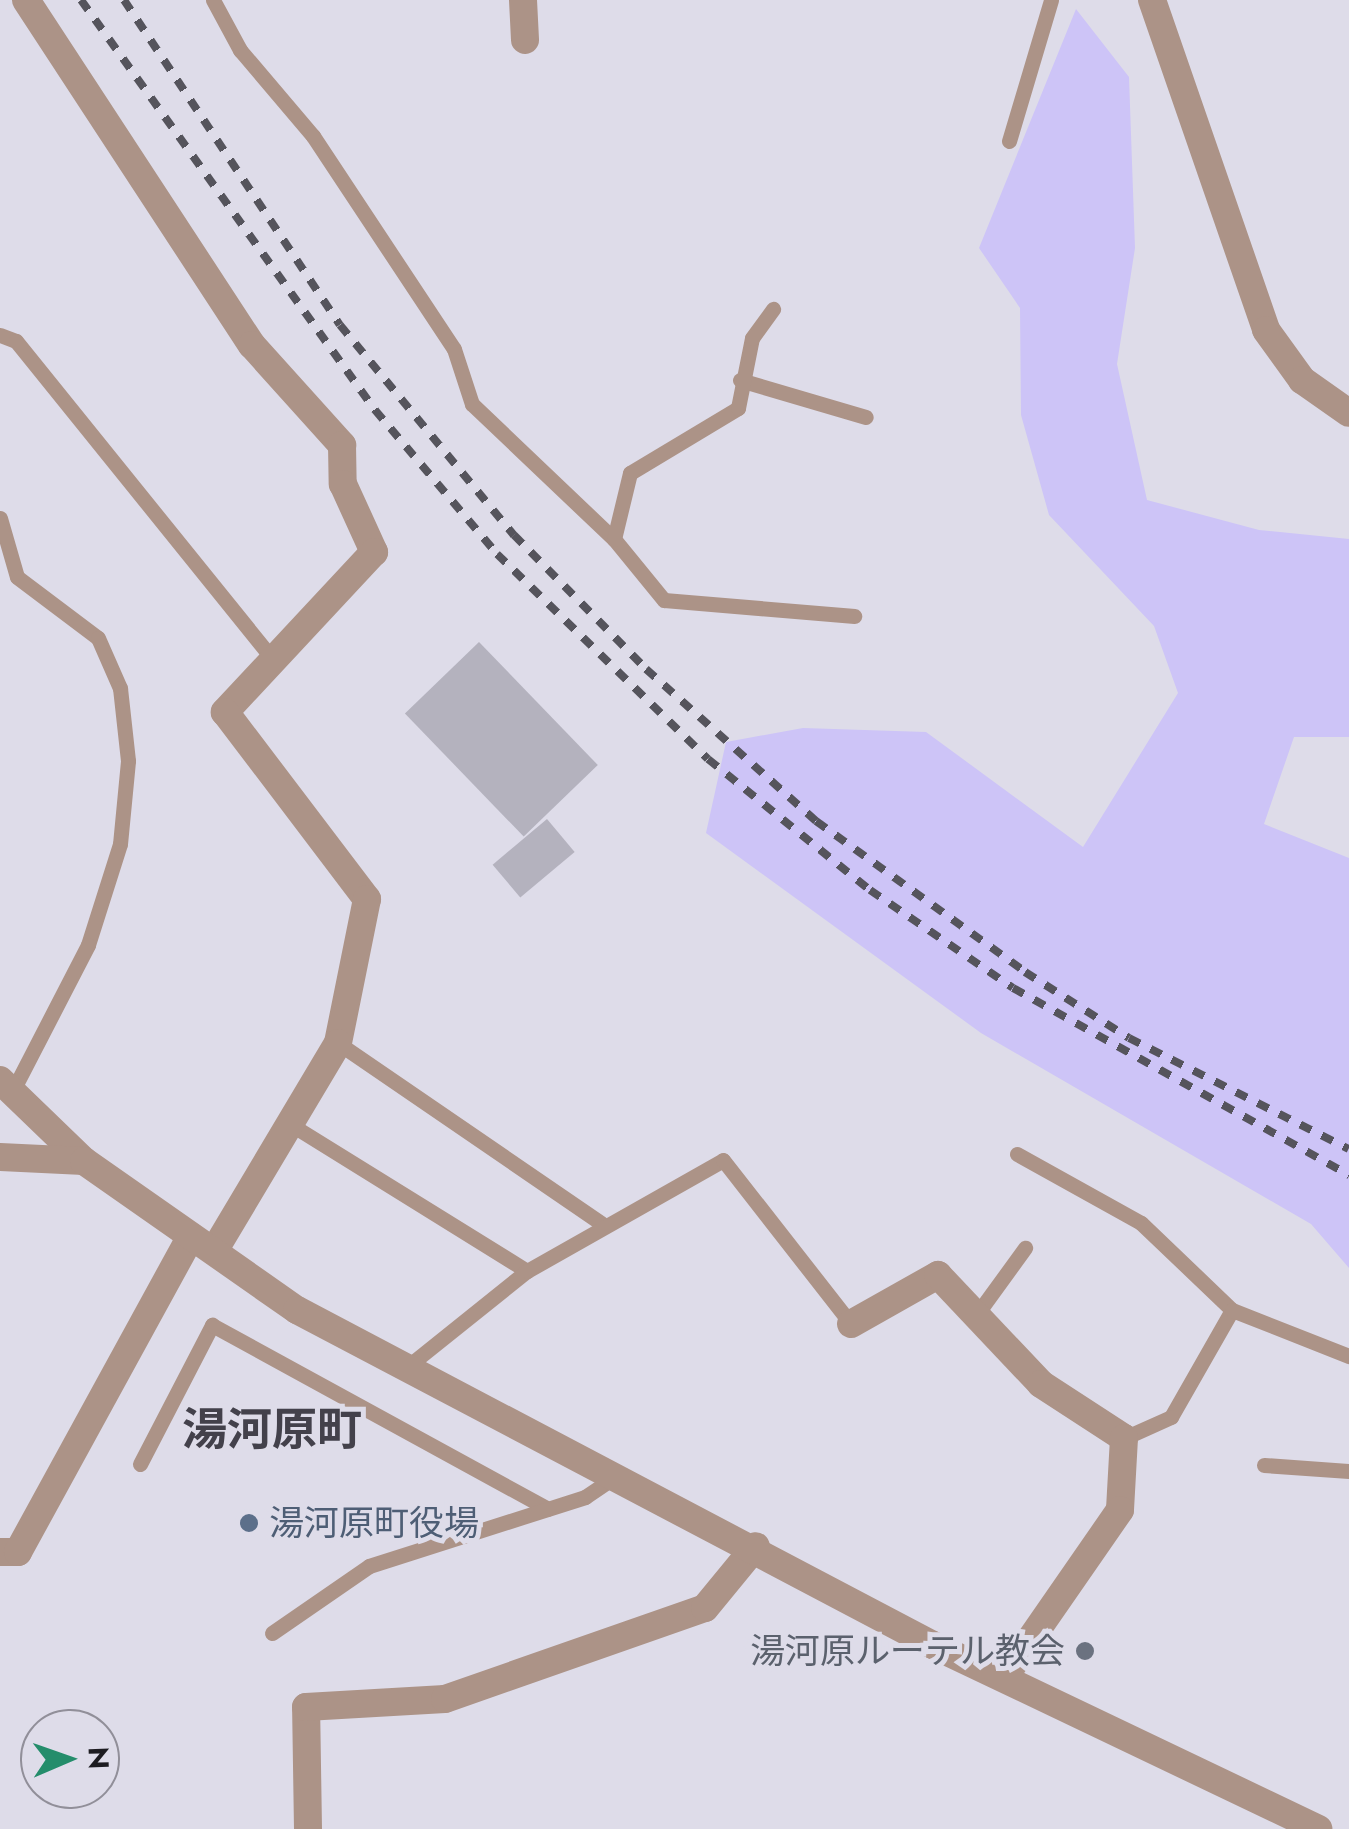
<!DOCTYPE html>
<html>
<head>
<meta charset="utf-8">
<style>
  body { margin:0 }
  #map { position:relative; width:1349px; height:1829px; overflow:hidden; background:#dedce9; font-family:Jost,"Noto Sans JP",sans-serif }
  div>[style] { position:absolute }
  .green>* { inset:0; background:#cdc4f7 }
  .building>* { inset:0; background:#b4b2be; transform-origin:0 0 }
  .service>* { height:15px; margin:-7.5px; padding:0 7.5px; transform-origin:7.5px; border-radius:7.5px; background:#ac9387 }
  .minor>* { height:28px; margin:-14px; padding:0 14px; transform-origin:14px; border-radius:14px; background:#ac9387 }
  .tertiary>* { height:28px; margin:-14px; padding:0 14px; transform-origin:14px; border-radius:14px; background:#ac9387 }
  .rail>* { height:8px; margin-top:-4px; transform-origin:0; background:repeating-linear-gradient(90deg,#55545c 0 12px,transparent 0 24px) }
  .dots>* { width:28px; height:28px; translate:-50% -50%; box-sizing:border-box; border:5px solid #dedce9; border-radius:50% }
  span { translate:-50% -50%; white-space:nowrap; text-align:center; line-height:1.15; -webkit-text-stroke:10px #dedce9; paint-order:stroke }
  .service-label { font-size:35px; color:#4e5e75 }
  .left { translate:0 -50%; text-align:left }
  .worship-label { font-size:35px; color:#5b616d }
  .right { translate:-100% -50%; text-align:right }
  .district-label { font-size:45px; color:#43414b; font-weight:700 }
  .north { position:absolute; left:20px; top:1709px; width:100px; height:100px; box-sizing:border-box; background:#dedce9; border:2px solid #918f99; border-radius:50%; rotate:88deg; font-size:28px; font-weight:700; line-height:40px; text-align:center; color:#1d1c21 }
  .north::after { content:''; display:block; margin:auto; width:35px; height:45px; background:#248d6b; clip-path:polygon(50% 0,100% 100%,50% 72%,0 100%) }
</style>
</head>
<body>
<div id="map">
  <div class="green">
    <div style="clip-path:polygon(1076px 9px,1129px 77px,1135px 248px,1117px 364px,1147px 500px,1259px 530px,1349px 539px,1349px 737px,1294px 737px,1264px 824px,1349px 858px,1349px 1268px,1311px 1224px,981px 1033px,706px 833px,726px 742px,803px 728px,926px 732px,1083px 847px,1178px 693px,1154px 626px,1049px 515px,1021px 415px,1020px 308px,979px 248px)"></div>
  </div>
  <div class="building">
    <div style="left:479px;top:642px;width:171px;height:103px;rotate:46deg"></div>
    <div style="left:547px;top:819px;width:43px;height:71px;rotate:50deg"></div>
  </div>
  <div class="service">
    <div style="left:213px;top:0;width:57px;rotate:61.6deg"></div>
    <div style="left:240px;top:50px;width:113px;rotate:49.7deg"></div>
    <div style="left:313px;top:136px;width:255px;rotate:56.5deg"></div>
    <div style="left:454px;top:349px;width:58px;rotate:71.9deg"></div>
    <div style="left:472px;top:404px;width:196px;rotate:43.6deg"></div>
    <div style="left:614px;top:539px;width:79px;rotate:50.7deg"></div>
    <div style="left:664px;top:600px;width:191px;rotate:4.8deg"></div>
    <div style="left:1009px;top:141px;width:147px;rotate:-73.4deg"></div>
    <div style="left:0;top:335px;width:17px;rotate:21deg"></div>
    <div style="left:16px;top:341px;width:407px;rotate:51.1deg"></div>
    <div style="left:740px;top:380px;width:131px;rotate:16.4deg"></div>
    <div style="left:0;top:518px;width:61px;rotate:73.9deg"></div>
    <div style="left:17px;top:577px;width:101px;rotate:37deg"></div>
    <div style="left:98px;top:638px;width:55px;rotate:66.3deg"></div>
    <div style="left:120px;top:688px;width:73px;rotate:83.7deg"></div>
    <div style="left:128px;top:761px;width:83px;rotate:95.5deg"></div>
    <div style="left:120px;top:844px;width:106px;rotate:107.6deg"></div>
    <div style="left:88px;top:945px;width:165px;rotate:117.3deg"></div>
    <div style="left:614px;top:539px;width:68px;rotate:-76.4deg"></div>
    <div style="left:630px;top:473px;width:126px;rotate:-31deg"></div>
    <div style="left:738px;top:408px;width:71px;rotate:-78.7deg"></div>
    <div style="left:752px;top:338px;width:36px;rotate:-54deg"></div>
    <div style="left:338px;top:1043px;width:319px;rotate:34.4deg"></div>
    <div style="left:290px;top:1124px;width:279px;rotate:31.8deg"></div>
    <div style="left:1017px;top:1154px;width:142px;rotate:29.1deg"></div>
    <div style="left:1141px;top:1223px;width:126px;rotate:43.7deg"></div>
    <div style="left:1232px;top:1310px;width:123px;rotate:119.7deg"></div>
    <div style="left:1171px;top:1417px;width:51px;rotate:155.9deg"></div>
    <div style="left:1232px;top:1310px;width:126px;rotate:21.5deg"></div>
    <div style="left:977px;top:1314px;width:82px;rotate:-54deg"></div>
    <div style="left:407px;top:1367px;width:154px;rotate:-38.7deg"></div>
    <div style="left:527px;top:1271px;width:225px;rotate:-29.5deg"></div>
    <div style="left:723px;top:1160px;width:208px;rotate:52deg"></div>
    <div style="left:140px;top:1464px;width:157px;rotate:-62.6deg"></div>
    <div style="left:212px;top:1325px;width:383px;rotate:28.7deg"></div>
    <div style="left:1264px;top:1465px;width:85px;rotate:4deg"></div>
    <div style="left:272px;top:1633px;width:118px;rotate:-34.6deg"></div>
    <div style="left:369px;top:1566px;width:227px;rotate:-17.7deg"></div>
    <div style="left:585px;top:1497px;width:40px;rotate:-34deg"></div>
  </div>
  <div class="minor">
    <div style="left:26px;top:0;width:412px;rotate:56.8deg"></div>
    <div style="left:252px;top:345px;width:135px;rotate:48deg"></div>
    <div style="left:342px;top:445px;width:39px;rotate:89deg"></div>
    <div style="left:343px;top:484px;width:75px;rotate:65.5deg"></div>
    <div style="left:374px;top:552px;width:219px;rotate:133deg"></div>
    <div style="left:225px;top:712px;width:235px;rotate:52.8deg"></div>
    <div style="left:367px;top:899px;width:147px;rotate:101.4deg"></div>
    <div style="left:338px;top:1043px;width:242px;rotate:120.8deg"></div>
    <div style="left:523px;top:0;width:40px;rotate:87.1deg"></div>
    <div style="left:1152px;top:0;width:349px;rotate:70.9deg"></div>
    <div style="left:1266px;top:330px;width:62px;rotate:54.2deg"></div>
    <div style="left:1302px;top:380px;width:57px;rotate:35.1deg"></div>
    <div style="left:0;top:1080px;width:117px;rotate:44deg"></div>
    <div style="left:851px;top:1324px;width:100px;rotate:-29.4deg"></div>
    <div style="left:938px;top:1275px;width:150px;rotate:46.6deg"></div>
    <div style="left:1041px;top:1384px;width:99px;rotate:33deg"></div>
    <div style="left:1124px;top:1438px;width:72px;rotate:93.2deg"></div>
    <div style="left:1120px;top:1510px;width:202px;rotate:124.7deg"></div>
    <div style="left:0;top:1552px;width:18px"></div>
    <div style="left:18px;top:1552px;width:360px;rotate:-61.3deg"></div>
    <div style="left:308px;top:1829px;width:122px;rotate:-90.9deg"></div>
    <div style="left:306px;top:1707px;width:139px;rotate:-3.3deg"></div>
    <div style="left:445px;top:1699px;width:275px;rotate:-19.3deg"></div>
    <div style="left:705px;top:1608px;width:80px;rotate:-50.6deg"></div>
  </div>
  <div class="tertiary">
    <div style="left:0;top:1157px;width:84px;rotate:2.7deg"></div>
    <div style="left:84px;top:1161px;width:260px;rotate:35deg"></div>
    <div style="left:297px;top:1310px;width:719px;rotate:27.78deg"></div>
    <div style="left:933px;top:1645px;width:427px;rotate:25.5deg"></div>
  </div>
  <div class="rail">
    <div style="left:81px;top:0;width:505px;rotate:54.36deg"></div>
    <div style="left:375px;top:410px;width:189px;rotate:49.7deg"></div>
    <div style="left:497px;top:554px;width:294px;rotate:44.2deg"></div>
    <div style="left:708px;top:759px;width:208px;rotate:39deg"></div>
    <div style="left:870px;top:890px;width:173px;rotate:34.4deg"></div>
    <div style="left:1013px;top:988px;width:385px;rotate:29.1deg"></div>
    <div style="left:124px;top:0;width:390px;rotate:56.4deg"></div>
    <div style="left:340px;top:325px;width:273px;rotate:50.4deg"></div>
    <div style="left:514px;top:535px;width:188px;rotate:45.4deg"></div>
    <div style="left:646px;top:669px;width:228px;rotate:41.8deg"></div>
    <div style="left:816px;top:821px;width:258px;rotate:35.8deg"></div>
    <div style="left:1025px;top:972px;width:123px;rotate:32.4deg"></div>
    <div style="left:1129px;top:1038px;width:246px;rotate:26.8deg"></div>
  </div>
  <div class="dots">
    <div style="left:249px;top:1523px;background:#5c6f8a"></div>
    <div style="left:1085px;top:1651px;background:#6b7280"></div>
  </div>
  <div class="service-label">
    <span class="left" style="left:269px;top:1523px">湯河原町役場</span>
  </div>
  <div class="worship-label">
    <span class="right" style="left:1065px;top:1651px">湯河原ルーテル教会</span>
  </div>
  <div class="district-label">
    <span style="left:272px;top:1430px">湯河原町</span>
  </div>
  <div class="north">N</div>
</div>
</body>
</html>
